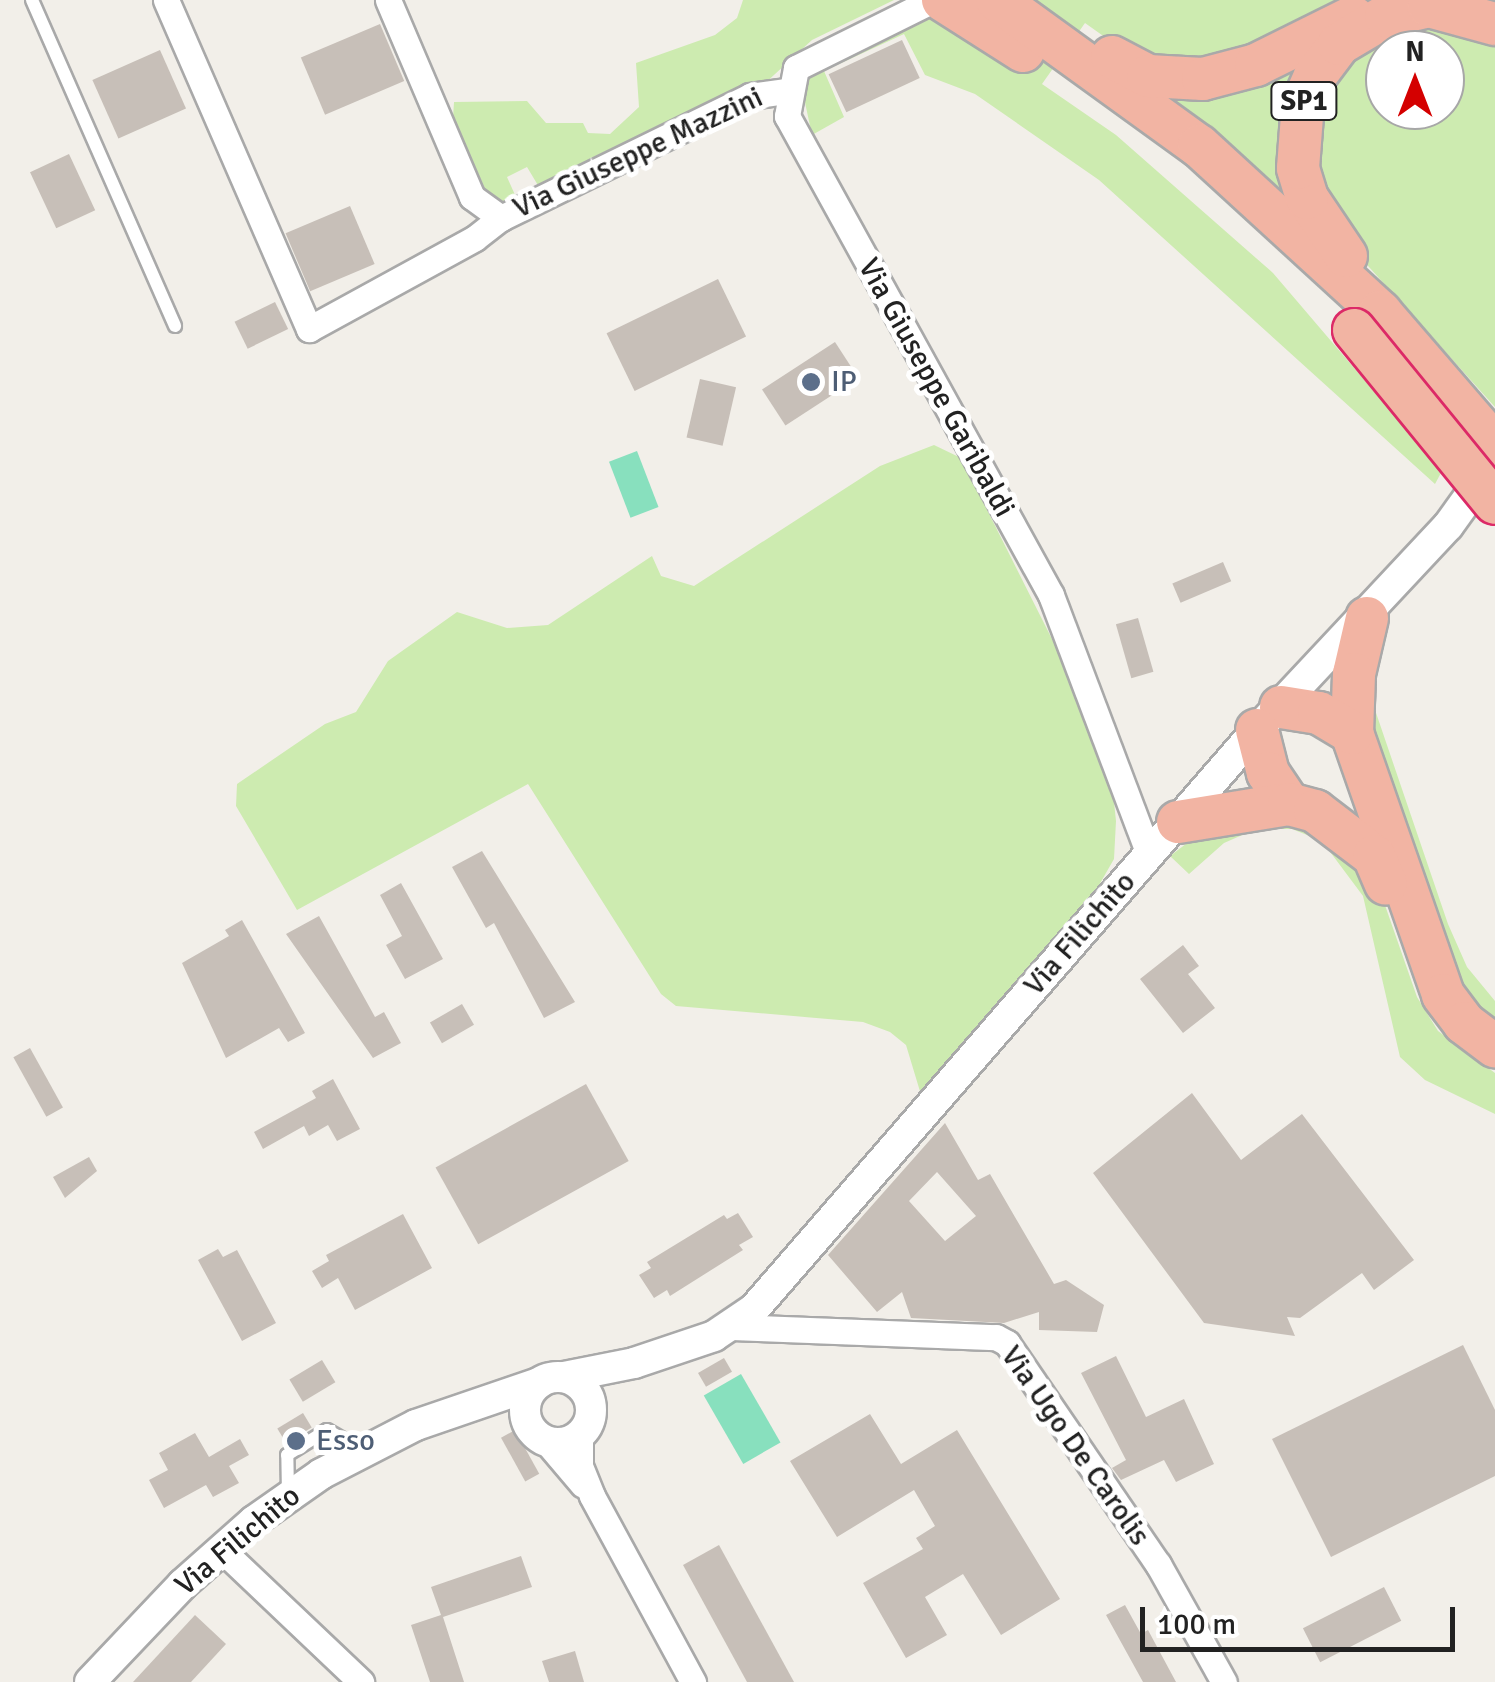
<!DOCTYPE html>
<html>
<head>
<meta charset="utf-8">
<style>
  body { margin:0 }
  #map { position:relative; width:1495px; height:1682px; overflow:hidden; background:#f2efe9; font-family:Signika,sans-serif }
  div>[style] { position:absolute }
  .grass>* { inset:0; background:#cdebb0 }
  .pitch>* { inset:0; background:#88e0be; transform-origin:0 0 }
  .building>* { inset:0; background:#c7bfb8; transform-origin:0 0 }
  .roads { filter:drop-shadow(2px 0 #a9a9a9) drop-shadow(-2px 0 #a9a9a9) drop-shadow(0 2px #a9a9a9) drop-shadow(0 -2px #a9a9a9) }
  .service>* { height:12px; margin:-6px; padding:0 6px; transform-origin:6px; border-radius:6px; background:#fff }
  .minor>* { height:25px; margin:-12.5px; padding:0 12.5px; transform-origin:12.5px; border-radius:12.5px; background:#fff }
  .tertiary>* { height:30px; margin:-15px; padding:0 15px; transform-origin:15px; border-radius:15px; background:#fff }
  .tertiary>.ring { margin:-15px; padding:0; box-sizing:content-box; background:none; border:30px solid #fff; border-radius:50% }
  .trunk>* { height:42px; margin:-21px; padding:0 21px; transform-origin:21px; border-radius:21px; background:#f2b4a3 }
  .bridges { filter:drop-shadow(2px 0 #dc2a67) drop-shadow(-2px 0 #dc2a67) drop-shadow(0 2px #dc2a67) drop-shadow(0 -2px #dc2a67) }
  .trunk-bridge>* { height:42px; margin:-21px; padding:0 21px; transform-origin:21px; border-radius:21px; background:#f2b4a3 }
  .dots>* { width:28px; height:28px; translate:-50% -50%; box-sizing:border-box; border:5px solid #fff; border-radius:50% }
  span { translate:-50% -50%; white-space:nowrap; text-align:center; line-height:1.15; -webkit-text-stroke:10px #fff; paint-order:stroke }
  .shield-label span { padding:2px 8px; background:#fff; border:2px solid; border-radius:8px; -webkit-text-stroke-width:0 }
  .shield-label { font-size:28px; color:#222; font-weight:700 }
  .street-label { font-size:30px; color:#222 }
  .service-label { font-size:30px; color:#4e5e75 }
  .left { translate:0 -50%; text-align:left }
  .north { position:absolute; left:1365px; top:30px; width:100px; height:100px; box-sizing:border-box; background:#fff; border:2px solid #a7a7a7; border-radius:50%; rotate:0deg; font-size:28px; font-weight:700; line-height:40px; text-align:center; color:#222 }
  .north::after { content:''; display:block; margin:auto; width:35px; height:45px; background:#d40000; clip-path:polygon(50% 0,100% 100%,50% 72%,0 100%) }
  .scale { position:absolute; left:1140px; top:1607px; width:315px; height:45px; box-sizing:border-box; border:5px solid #222; border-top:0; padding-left:12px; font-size:30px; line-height:35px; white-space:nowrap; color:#222; -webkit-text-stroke:8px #fff; paint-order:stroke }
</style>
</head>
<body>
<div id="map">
  <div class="grass">
    <div style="clip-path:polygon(743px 0,894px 0,812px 40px,762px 86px,545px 197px,527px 167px,507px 177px,520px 206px,491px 202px,453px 118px,454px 102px,527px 101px,546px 123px,583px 123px,588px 133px,610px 134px,639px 107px,636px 63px,715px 35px,737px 18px)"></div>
    <div style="clip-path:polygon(953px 0,1361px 0,1190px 68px,1116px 45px,1085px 23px,1042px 84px,1116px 135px,1273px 273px,1442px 471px,1435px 484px,1099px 180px,975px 94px,925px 75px,904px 34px,824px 71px,844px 117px,812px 135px,801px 84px,813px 66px)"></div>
    <div style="clip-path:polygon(evenodd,1385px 25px,1495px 31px,1495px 407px,1360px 257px,1311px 171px,1317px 93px,1385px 25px,1385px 50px,1445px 50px,1445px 110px,1385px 110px,1385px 50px)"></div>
    <div style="clip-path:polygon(1319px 45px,1298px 208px,1158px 89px)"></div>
    <div style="clip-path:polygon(934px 445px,961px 458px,1054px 643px,1112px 783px,1116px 821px,1114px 859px,1091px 899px,922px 1098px,906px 1045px,890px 1032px,863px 1022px,676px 1006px,661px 994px,528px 784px,297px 910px,236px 806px,237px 784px,325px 724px,356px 712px,388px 661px,457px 612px,507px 628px,548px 625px,652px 556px,661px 576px,694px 586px,880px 466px)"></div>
    <div style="clip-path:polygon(1373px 704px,1448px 924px,1467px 967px,1495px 1001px,1495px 1037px,1471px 1020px,1362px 731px)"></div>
    <div style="clip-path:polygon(1302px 816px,1379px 888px,1417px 997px,1438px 1031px,1495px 1073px,1495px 1114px,1425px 1080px,1400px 1057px,1363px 896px,1322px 841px,1292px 829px,1256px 829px,1224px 843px,1189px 874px,1170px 856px,1207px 828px)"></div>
  </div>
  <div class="pitch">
    <div style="left:637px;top:451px;width:60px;height:30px;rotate:69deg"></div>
    <div style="left:741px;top:1374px;width:79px;height:43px;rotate:60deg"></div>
  </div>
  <div class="building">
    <div style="left:380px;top:24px;width:62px;height:86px;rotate:67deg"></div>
    <div style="left:902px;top:40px;width:42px;height:81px;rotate:65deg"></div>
    <div style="left:160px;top:50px;width:64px;height:74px;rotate:66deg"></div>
    <div style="left:69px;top:154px;width:62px;height:43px;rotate:65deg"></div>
    <div style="left:350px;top:206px;width:63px;height:70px;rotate:67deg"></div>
    <div style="left:718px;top:279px;width:64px;height:124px;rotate:64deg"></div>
    <div style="left:275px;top:302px;width:30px;height:45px;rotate:64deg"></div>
    <div style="left:835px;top:342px;width:43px;height:87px;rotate:57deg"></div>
    <div style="left:700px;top:379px;width:37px;height:60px;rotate:13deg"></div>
    <div style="left:1223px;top:562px;width:21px;height:55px;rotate:67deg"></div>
    <div style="left:1138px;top:618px;width:56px;height:23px;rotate:74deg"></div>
    <div style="clip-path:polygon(482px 851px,575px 1002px,544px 1018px,494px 923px,486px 928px,452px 867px)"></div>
    <div style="clip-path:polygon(401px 883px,443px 959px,405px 979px,386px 945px,402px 936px,380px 895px)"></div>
    <div style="clip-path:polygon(319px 916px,375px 1017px,384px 1012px,401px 1043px,373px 1058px,286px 934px)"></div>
    <div style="clip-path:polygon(242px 920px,305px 1033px,288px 1042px,279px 1028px,226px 1058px,182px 963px,229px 936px,225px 930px)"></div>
    <div style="clip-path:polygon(1183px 945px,1199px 966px,1188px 974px,1215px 1008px,1183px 1033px,1140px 979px)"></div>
    <div style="left:462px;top:1004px;width:24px;height:37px;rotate:60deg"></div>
    <div style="left:30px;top:1048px;width:68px;height:19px;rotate:61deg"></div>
    <div style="clip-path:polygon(333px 1079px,360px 1129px,337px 1141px,328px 1125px,309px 1136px,304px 1126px,263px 1149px,254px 1132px,316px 1098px,312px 1091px)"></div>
    <div style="left:586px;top:1084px;width:88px;height:172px;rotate:61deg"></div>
    <div style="clip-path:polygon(1192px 1093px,1241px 1160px,1302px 1114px,1414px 1260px,1374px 1290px,1362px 1273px,1300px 1318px,1287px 1317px,1295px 1336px,1204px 1323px,1093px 1173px)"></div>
    <div style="clip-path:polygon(evenodd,945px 1123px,978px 1180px,990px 1174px,1054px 1284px,1066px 1280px,1104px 1305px,1097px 1332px,1039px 1330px,1039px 1312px,1004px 1323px,911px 1318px,902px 1292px,877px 1312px,828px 1255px,945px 1123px,937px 1172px,976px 1216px,945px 1241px,909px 1201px,937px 1172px)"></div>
    <div style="clip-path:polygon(89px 1157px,97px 1171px,65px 1198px,53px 1177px)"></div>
    <div style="clip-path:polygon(738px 1213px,753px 1237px,739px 1245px,743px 1250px,670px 1296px,667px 1290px,654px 1298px,639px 1275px,651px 1268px,647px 1262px,724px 1215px,727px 1219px)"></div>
    <div style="clip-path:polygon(403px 1214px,432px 1268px,355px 1310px,338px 1278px,322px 1288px,312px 1271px,329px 1261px,326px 1255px)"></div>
    <div style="clip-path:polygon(218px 1249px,223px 1257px,237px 1250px,276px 1323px,242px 1341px,198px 1260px)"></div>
    <div style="clip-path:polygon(1463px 1345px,1495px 1410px,1495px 1476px,1331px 1557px,1272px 1439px)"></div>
    <div style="clip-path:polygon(1116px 1356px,1146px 1417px,1184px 1399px,1214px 1464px,1176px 1482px,1164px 1460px,1121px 1480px,1112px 1468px,1126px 1460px,1081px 1373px)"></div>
    <div style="left:724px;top:1358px;width:16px;height:30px;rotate:60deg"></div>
    <div style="left:322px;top:1360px;width:26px;height:38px;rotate:59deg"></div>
    <div style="left:303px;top:1413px;width:17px;height:30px;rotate:59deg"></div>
    <div style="clip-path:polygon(870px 1414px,901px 1464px,957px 1430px,1060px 1599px,1001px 1635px,963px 1574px,925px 1597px,947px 1635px,906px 1658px,863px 1583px,923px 1549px,916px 1538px,935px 1526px,914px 1490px,837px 1537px,790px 1461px)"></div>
    <div style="left:515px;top:1430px;width:50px;height:16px;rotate:61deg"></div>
    <div style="clip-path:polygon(195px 1433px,209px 1457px,240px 1439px,249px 1455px,229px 1466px,239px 1483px,213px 1497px,206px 1485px,164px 1508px,149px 1480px,168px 1470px,159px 1453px)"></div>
    <div style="clip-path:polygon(719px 1545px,794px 1682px,747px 1682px,683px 1565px)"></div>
    <div style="clip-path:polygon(521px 1556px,532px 1587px,443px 1617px,464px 1682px,430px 1682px,411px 1625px,441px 1615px,431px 1587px)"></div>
    <div style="left:1384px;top:1587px;width:38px;height:91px;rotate:63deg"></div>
    <div style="clip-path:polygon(1125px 1605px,1141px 1634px,1148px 1630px,1176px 1682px,1143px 1682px,1106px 1615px)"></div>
    <div style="clip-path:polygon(195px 1615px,226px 1644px,191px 1682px,133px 1682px)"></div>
    <div style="clip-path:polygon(575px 1651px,584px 1682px,549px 1682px,542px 1661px)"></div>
  </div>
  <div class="roads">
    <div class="service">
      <div style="left:32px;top:0;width:356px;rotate:66.3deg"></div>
      <div style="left:288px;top:1494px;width:39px;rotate:-91deg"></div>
      <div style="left:287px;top:1455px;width:47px;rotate:-32deg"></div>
      <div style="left:327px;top:1430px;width:39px;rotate:30deg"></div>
    </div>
    <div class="minor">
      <div style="left:166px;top:0;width:359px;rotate:66.5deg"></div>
      <div style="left:309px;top:329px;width:189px;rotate:-28.7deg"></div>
      <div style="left:475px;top:238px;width:33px;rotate:-38deg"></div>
      <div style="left:388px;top:0;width:214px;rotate:66.9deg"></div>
      <div style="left:472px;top:197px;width:36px;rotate:36deg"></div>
      <div style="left:501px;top:218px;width:277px;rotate:-26.1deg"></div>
      <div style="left:750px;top:96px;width:37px;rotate:-8deg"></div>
      <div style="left:933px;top:0;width:153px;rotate:153.6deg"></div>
      <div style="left:796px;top:68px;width:49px;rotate:100.6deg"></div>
      <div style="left:787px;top:116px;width:547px;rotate:61.14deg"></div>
      <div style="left:1051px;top:595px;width:278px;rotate:69.3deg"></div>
      <div style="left:732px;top:1327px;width:264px;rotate:2.2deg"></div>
      <div style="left:996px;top:1337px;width:13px;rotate:29deg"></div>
      <div style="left:1007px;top:1343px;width:268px;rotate:55.7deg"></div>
      <div style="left:1158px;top:1564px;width:135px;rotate:60.8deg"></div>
      <div style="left:580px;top:1434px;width:32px;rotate:90deg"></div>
      <div style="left:580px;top:1466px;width:32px;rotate:68deg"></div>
      <div style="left:592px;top:1496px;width:212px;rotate:61.5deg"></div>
      <div style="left:544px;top:1439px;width:60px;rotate:49.7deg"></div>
      <div style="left:222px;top:1550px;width:192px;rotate:43.5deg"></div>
    </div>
    <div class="tertiary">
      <div style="left:564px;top:1377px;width:71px;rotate:-11.3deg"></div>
      <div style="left:634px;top:1363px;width:84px;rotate:-18.6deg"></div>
      <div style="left:714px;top:1336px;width:48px;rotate:-34deg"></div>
      <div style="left:754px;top:1309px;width:767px;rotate:-49.02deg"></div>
      <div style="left:1257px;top:730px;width:279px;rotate:-46.9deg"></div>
      <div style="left:1448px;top:526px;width:70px;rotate:-54.3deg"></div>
      <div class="ring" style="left:525px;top:1377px;width:36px;height:36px"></div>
      <div style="left:90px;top:1682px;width:135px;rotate:-46.5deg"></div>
      <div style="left:183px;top:1584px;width:95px;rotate:-41.6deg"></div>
      <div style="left:254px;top:1521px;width:82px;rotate:-35deg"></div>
      <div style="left:321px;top:1474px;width:107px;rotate:-27.3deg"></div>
      <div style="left:416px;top:1425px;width:130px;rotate:-18.9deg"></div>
    </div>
    <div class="trunk">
      <div style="left:943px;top:0;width:95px;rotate:32.5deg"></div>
      <div style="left:997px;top:0;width:249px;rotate:35.9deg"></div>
      <div style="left:1199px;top:146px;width:246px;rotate:42.5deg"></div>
      <div style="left:1380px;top:312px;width:176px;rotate:49.2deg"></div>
      <div style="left:1112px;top:57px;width:41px;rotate:27.8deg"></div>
      <div style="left:1148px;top:76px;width:55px;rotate:3.1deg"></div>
      <div style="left:1203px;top:79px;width:55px;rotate:-14.8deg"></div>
      <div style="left:1256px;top:65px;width:108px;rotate:-26.3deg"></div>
      <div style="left:1346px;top:256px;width:70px;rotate:-123.9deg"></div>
      <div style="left:1307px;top:198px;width:31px;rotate:-107deg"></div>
      <div style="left:1298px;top:168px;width:65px;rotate:-85.6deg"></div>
      <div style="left:1303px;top:103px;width:30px;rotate:-66deg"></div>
      <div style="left:1315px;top:76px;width:40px;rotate:-53deg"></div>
      <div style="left:1339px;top:44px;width:55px;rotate:-30.8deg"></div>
      <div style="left:1386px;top:16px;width:44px;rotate:-13.1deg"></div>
      <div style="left:1429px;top:6px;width:68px;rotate:15.3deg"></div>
      <div style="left:1367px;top:618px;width:57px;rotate:103.1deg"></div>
      <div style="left:1354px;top:674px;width:59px;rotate:91.9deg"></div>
      <div style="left:1352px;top:733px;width:277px;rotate:70.8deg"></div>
      <div style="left:1443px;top:995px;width:35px;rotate:53deg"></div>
      <div style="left:1464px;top:1023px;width:39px;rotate:37deg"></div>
      <div style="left:1281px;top:707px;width:38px;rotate:9deg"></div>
      <div style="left:1319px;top:713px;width:39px;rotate:31deg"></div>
      <div style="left:1257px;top:730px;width:44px;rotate:75.7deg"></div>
      <div style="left:1268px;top:773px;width:37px;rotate:56deg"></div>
      <div style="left:1178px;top:822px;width:112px;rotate:-9.2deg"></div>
      <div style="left:1289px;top:804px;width:27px;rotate:15deg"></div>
      <div style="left:1315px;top:811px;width:74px;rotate:37.3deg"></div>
      <div style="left:1374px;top:856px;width:30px;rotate:67deg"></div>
    </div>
  </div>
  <div class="bridges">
    <div class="trunk-bridge">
      <div style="left:1354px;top:330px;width:223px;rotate:50.8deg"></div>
    </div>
  </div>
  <div class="dots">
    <div style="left:811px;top:382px;background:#5c6f8a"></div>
    <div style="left:296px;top:1441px;background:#5c6f8a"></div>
  </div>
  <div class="shield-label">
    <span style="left:1304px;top:101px">SP1</span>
  </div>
  <div class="street-label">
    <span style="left:638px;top:153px;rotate:-25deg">Via Giuseppe Mazzini</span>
    <span style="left:936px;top:388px;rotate:61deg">Via Giuseppe Garibaldi</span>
    <span style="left:1080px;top:934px;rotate:-49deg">Via Filichito</span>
    <span style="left:1075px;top:1446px;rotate:55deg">Via Ugo De Carolis</span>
    <span style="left:238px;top:1541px;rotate:-40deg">Via Filichito</span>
  </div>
  <div class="service-label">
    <span class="left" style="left:831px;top:382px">IP</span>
    <span class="left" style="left:316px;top:1441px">Esso</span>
  </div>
  <div class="north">N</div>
  <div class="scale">100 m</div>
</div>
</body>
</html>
